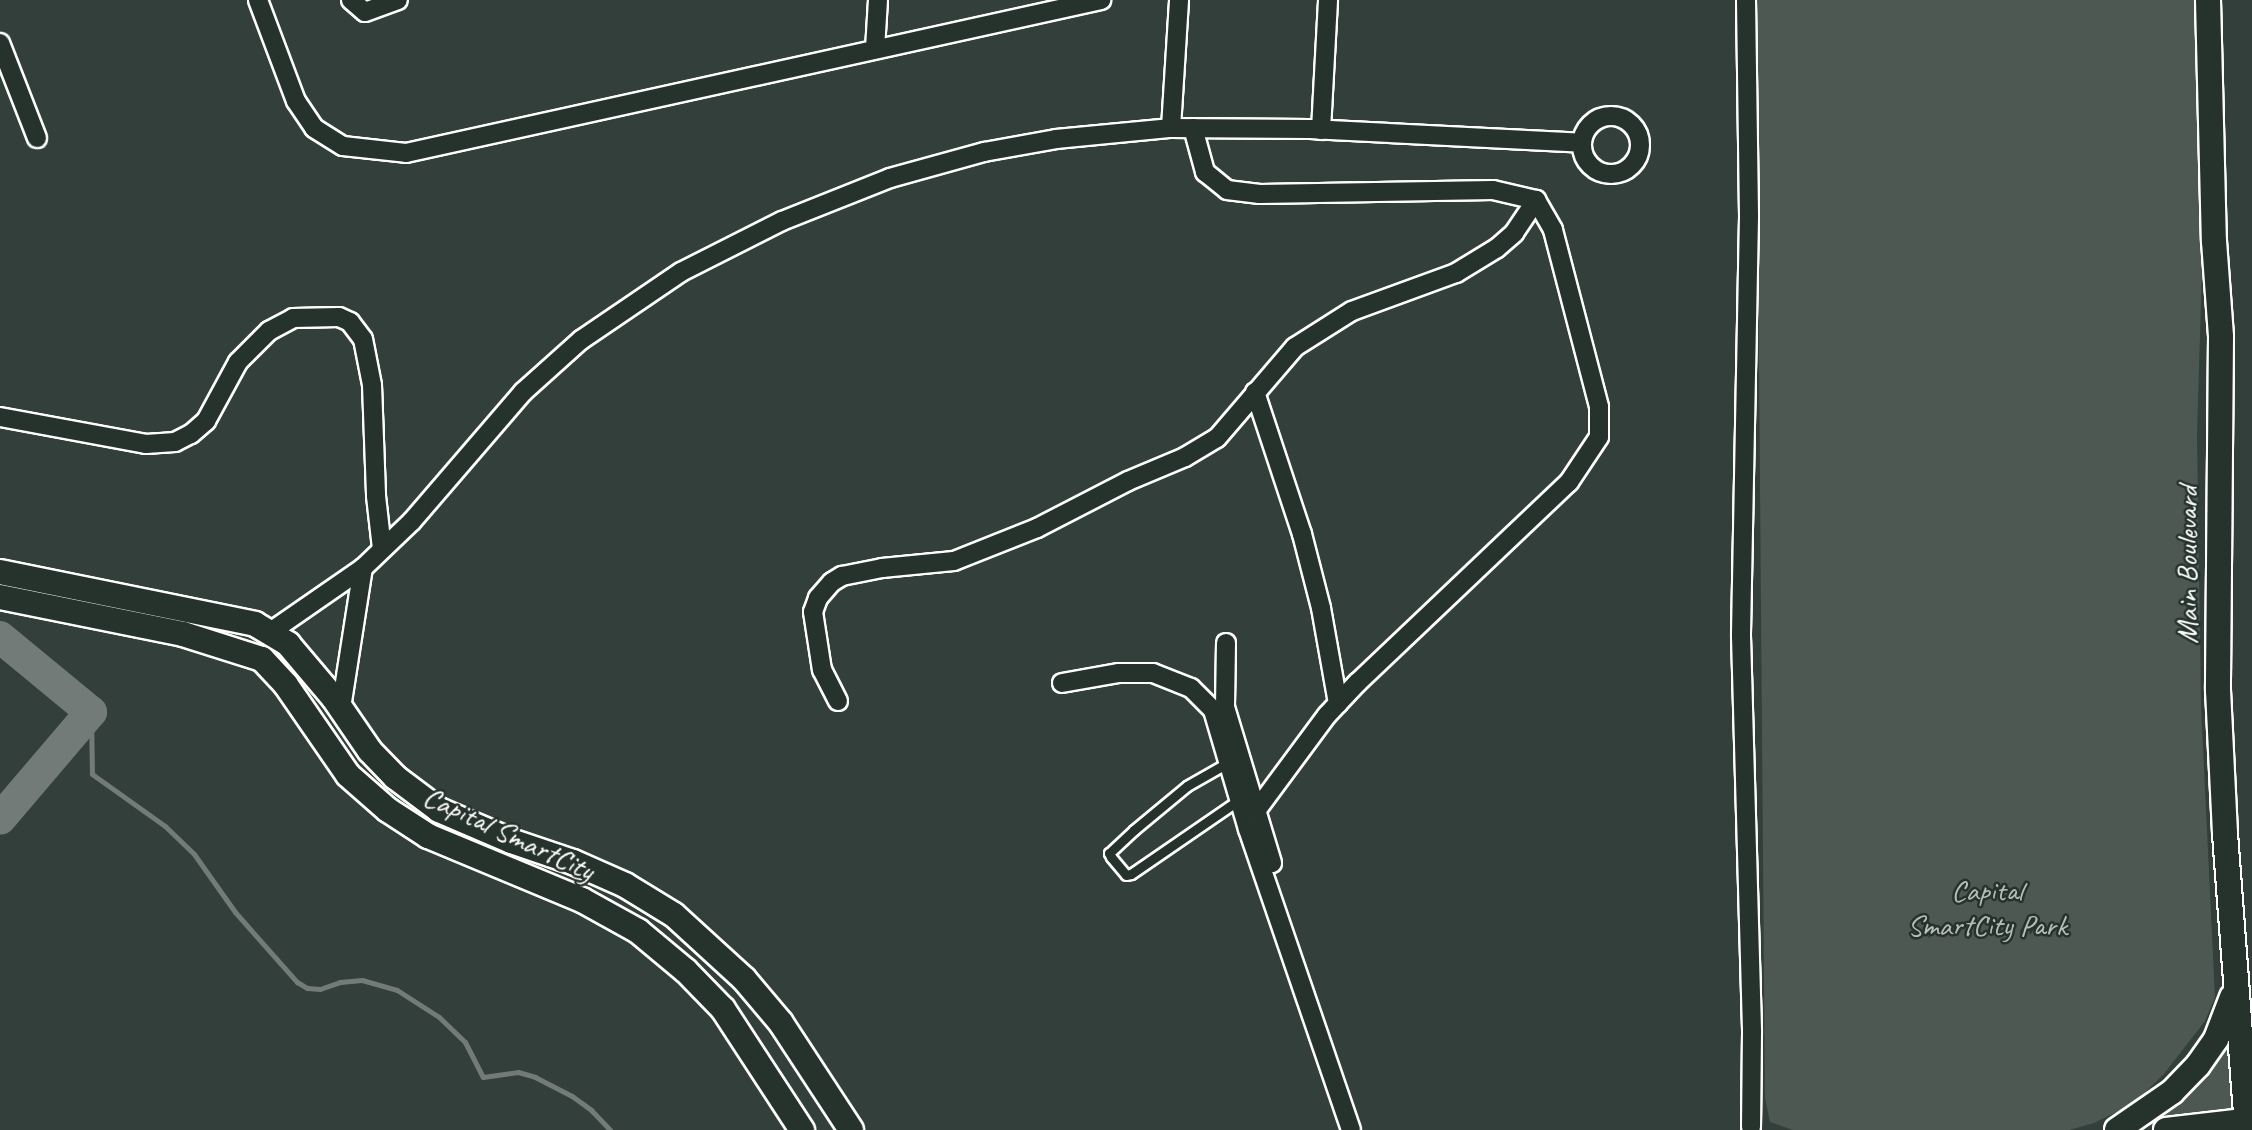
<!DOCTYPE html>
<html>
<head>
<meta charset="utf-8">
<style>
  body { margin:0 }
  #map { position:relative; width:2252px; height:1130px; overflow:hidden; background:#333f3a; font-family:Caveat,sans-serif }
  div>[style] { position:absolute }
  .green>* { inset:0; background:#4d5853 }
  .stream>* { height:5px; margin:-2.5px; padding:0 2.5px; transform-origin:2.5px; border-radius:2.5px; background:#737b78 }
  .river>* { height:32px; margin:-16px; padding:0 16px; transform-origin:16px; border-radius:16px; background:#737b78 }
  .roads { filter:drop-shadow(2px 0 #fff) drop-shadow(-2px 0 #fff) drop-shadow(0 2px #fff) drop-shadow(0 -2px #fff) }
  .lane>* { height:9px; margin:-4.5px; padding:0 4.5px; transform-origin:4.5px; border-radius:4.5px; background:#26332d }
  .street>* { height:18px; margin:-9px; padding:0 9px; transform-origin:9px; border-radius:9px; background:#26332d }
  .street>.ring { margin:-9px; padding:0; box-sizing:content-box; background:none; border:18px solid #26332d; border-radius:50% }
  .secondary>* { height:24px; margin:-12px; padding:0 12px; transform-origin:12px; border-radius:12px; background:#26332d }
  span { translate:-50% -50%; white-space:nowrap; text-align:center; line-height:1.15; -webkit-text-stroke:5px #26332d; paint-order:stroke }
  .street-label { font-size:30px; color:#fff }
  .park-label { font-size:30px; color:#b8bcba }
</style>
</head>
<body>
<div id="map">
  <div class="green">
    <div style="clip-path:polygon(1756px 0,2202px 0,2204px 203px,2197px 434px,2201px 706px,2215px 997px,2205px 1021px,2164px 1074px,2133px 1104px,2094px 1123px,2069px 1130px,1793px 1130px,1770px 1122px,1765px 1098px)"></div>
    <div style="clip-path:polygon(2228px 1030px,2237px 1117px,2145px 1126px)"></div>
  </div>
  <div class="stream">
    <div style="left:91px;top:712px;width:62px;rotate:89.1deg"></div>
    <div style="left:92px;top:774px;width:90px;rotate:35.5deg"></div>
    <div style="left:165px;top:826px;width:40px;rotate:44deg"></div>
    <div style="left:194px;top:854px;width:71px;rotate:54.7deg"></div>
    <div style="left:235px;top:912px;width:94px;rotate:48.5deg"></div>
    <div style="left:297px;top:982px;width:12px;rotate:31deg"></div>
    <div style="left:307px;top:988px;width:13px;rotate:4deg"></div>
    <div style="left:320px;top:989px;width:21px;rotate:-19deg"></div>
    <div style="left:340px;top:982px;width:22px;rotate:-5deg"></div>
    <div style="left:362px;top:980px;width:36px;rotate:16deg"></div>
    <div style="left:397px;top:990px;width:50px;rotate:32.7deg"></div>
    <div style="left:439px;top:1017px;width:36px;rotate:44deg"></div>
    <div style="left:465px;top:1042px;width:39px;rotate:63deg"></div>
    <div style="left:483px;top:1077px;width:35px;rotate:-8deg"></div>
    <div style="left:518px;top:1072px;width:18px;rotate:16deg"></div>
    <div style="left:535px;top:1077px;width:42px;rotate:27.2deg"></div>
    <div style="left:572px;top:1096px;width:24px;rotate:36deg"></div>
    <div style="left:591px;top:1110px;width:28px;rotate:46deg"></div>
  </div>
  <div class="river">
    <div style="left:0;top:637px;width:118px;rotate:39.5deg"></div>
    <div style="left:91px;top:712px;width:140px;rotate:130.4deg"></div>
  </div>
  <div class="roads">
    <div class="lane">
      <div style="left:1229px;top:762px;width:48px;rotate:150.3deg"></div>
      <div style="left:1187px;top:786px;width:69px;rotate:140.3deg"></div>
      <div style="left:1134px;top:830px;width:34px;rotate:137deg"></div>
      <div style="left:1109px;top:853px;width:4px;rotate:63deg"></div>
      <div style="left:1111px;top:857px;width:23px;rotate:50deg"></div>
      <div style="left:1126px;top:875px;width:5px;rotate:-11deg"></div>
      <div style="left:1131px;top:874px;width:132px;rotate:-34.5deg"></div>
    </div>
    <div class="street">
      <div style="left:258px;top:0;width:108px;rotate:69.4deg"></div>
      <div style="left:296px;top:101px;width:32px;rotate:56deg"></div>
      <div style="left:314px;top:128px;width:34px;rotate:32deg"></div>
      <div style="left:343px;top:146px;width:63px;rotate:6.3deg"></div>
      <div style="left:406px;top:153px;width:712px;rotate:-12.42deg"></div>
      <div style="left:351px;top:0;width:18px;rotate:41deg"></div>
      <div style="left:365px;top:12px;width:35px;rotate:-20deg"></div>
      <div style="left:1746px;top:0;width:217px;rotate:89.2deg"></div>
      <div style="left:1749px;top:217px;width:419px;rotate:91.1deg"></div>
      <div style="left:1741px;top:636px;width:397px;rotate:88.4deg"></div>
      <div style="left:1752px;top:1033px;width:94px;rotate:90.6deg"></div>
      <div style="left:0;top:43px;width:102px;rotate:68.7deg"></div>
      <div style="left:875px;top:49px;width:49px;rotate:-86.5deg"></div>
      <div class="ring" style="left:1582px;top:116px;width:40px;height:40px"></div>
      <div style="left:1171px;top:128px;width:128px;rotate:-86.4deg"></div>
      <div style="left:1193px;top:128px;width:46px;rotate:74.7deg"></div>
      <div style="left:1205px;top:172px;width:28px;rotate:39deg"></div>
      <div style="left:1227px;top:190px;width:33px;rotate:7deg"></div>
      <div style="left:1260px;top:194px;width:233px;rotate:-1deg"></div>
      <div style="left:1493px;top:190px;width:44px;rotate:13.1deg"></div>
      <div style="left:1536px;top:200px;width:34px;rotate:60deg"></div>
      <div style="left:1553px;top:230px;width:183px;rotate:75.4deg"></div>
      <div style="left:1599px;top:407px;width:30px;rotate:90deg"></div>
      <div style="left:1599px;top:437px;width:54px;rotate:123.7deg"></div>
      <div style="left:1569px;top:482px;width:291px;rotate:136.5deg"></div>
      <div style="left:1358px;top:682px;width:45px;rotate:133.2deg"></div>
      <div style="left:1327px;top:715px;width:134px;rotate:126.5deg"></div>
      <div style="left:1321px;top:130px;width:130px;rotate:-86.9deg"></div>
      <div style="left:1255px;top:392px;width:150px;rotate:71.7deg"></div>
      <div style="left:1302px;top:534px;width:76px;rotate:75.6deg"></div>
      <div style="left:1321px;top:608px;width:97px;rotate:79.9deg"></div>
      <div style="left:0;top:417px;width:148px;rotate:10.5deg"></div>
      <div style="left:146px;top:444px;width:29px;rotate:-4deg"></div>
      <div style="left:175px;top:442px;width:18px;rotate:-27deg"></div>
      <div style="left:191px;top:434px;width:20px;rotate:-41deg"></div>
      <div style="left:206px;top:421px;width:67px;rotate:-61.5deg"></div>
      <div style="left:238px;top:362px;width:44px;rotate:-45deg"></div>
      <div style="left:269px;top:331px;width:27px;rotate:-28deg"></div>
      <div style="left:293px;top:318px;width:46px;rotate:-1.2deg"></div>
      <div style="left:339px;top:317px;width:12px;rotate:24deg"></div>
      <div style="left:350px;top:322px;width:21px;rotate:53deg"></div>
      <div style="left:363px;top:339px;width:47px;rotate:78.9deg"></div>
      <div style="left:372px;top:385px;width:111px;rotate:87.9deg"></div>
      <div style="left:376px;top:496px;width:53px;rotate:83.5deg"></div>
      <div style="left:269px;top:633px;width:114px;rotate:-34.7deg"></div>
      <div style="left:363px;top:568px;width:68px;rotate:-43.8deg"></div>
      <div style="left:412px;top:521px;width:170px;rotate:-49.3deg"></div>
      <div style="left:523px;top:392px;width:78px;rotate:-41.9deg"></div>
      <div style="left:581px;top:340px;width:121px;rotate:-34.2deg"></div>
      <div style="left:681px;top:272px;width:113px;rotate:-26.8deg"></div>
      <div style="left:782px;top:221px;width:116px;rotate:-21.7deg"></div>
      <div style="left:890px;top:178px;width:98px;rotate:-15.5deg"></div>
      <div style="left:984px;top:152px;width:73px;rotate:-10.2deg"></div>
      <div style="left:1056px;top:139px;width:116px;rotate:-5.5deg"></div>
      <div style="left:1171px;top:128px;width:139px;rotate:0.4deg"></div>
      <div style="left:1310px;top:129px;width:272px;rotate:2.9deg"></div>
      <div style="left:1226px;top:643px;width:64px;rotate:90.9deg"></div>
      <div style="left:1225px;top:707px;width:163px;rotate:73.2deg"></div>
      <div style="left:1062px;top:683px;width:58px;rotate:-10deg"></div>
      <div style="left:1119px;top:673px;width:34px"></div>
      <div style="left:1153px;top:673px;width:41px;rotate:21.5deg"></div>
      <div style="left:1191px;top:688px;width:31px;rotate:45deg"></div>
      <div style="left:1213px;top:710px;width:124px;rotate:73.6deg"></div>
      <div style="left:1248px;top:829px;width:318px;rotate:71.1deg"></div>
      <div style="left:838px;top:701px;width:35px;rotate:-117deg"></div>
      <div style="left:822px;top:670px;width:59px;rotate:-98.8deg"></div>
      <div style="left:813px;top:612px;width:15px;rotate:-70deg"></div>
      <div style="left:818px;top:598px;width:21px;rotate:-49deg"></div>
      <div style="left:832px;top:582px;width:12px;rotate:-31deg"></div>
      <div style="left:842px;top:576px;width:41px;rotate:-11.3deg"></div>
      <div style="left:882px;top:568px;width:72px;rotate:-5.6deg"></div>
      <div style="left:954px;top:561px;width:89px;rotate:-21.7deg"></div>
      <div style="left:1037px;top:528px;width:102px;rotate:-27.3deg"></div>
      <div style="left:1128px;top:481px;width:62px;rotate:-22.8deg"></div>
      <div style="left:1185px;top:457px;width:37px;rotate:-31deg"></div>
      <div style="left:1217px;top:438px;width:120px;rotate:-49.4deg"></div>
      <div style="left:1295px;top:347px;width:67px;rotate:-32.3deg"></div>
      <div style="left:1352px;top:311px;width:111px;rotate:-20.1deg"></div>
      <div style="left:1456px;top:273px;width:48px;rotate:-31.4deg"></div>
      <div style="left:1497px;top:248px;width:23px;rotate:-41deg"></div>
      <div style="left:1514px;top:233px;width:40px;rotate:-56deg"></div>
      <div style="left:341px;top:708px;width:142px;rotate:-81.1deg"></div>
    </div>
    <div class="secondary">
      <div style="left:2208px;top:0;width:241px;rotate:88.6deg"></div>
      <div style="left:2214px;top:241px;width:96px;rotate:85.8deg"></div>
      <div style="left:2221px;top:337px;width:353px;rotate:90.5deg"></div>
      <div style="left:2218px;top:690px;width:144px;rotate:87.2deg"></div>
      <div style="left:2225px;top:834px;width:297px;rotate:85.7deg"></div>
      <div style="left:0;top:572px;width:260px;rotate:11.5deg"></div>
      <div style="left:255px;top:624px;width:39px;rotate:31deg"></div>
      <div style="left:288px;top:644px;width:70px;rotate:49.7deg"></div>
      <div style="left:333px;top:697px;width:65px;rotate:55.6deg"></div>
      <div style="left:370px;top:751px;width:36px;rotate:46deg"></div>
      <div style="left:395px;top:777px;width:55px;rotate:36.9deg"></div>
      <div style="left:439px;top:810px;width:78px;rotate:23.3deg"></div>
      <div style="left:511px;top:841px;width:65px;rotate:18.7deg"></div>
      <div style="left:573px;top:862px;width:57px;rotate:23.9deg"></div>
      <div style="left:625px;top:885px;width:57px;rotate:31.5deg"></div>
      <div style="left:674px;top:915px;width:95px;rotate:42.4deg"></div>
      <div style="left:744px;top:979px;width:57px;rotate:49.9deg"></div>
      <div style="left:781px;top:1023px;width:128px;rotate:56.8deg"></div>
      <div style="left:0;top:597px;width:187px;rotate:11.4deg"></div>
      <div style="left:183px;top:634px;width:83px;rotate:17.6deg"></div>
      <div style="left:262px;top:659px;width:35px;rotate:47deg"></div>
      <div style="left:286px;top:685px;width:109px;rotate:55.4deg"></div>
      <div style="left:348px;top:775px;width:53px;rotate:41.2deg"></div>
      <div style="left:388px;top:810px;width:48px;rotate:33deg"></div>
      <div style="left:428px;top:836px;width:167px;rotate:22.6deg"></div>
      <div style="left:582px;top:900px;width:64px;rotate:29deg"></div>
      <div style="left:638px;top:931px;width:62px;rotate:39.8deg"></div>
      <div style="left:686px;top:971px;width:53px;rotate:45.8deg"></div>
      <div style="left:723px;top:1009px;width:145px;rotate:56.9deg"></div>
      <div style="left:2117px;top:1130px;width:67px;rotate:-34.6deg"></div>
      <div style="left:2172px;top:1092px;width:37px;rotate:-46deg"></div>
      <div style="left:2198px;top:1065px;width:32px;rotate:-55deg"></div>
      <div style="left:2216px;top:1039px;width:45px;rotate:-69.1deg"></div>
      <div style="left:2166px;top:1130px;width:87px;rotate:-6.6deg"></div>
    </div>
  </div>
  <div class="street-label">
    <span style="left:2187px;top:565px;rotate:-90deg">Main Boulevard</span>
    <span style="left:509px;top:833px;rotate:25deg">Capital SmartCity</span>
  </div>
  <div class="park-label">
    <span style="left:1987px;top:907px">Capital<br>SmartCity Park</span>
  </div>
</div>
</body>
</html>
